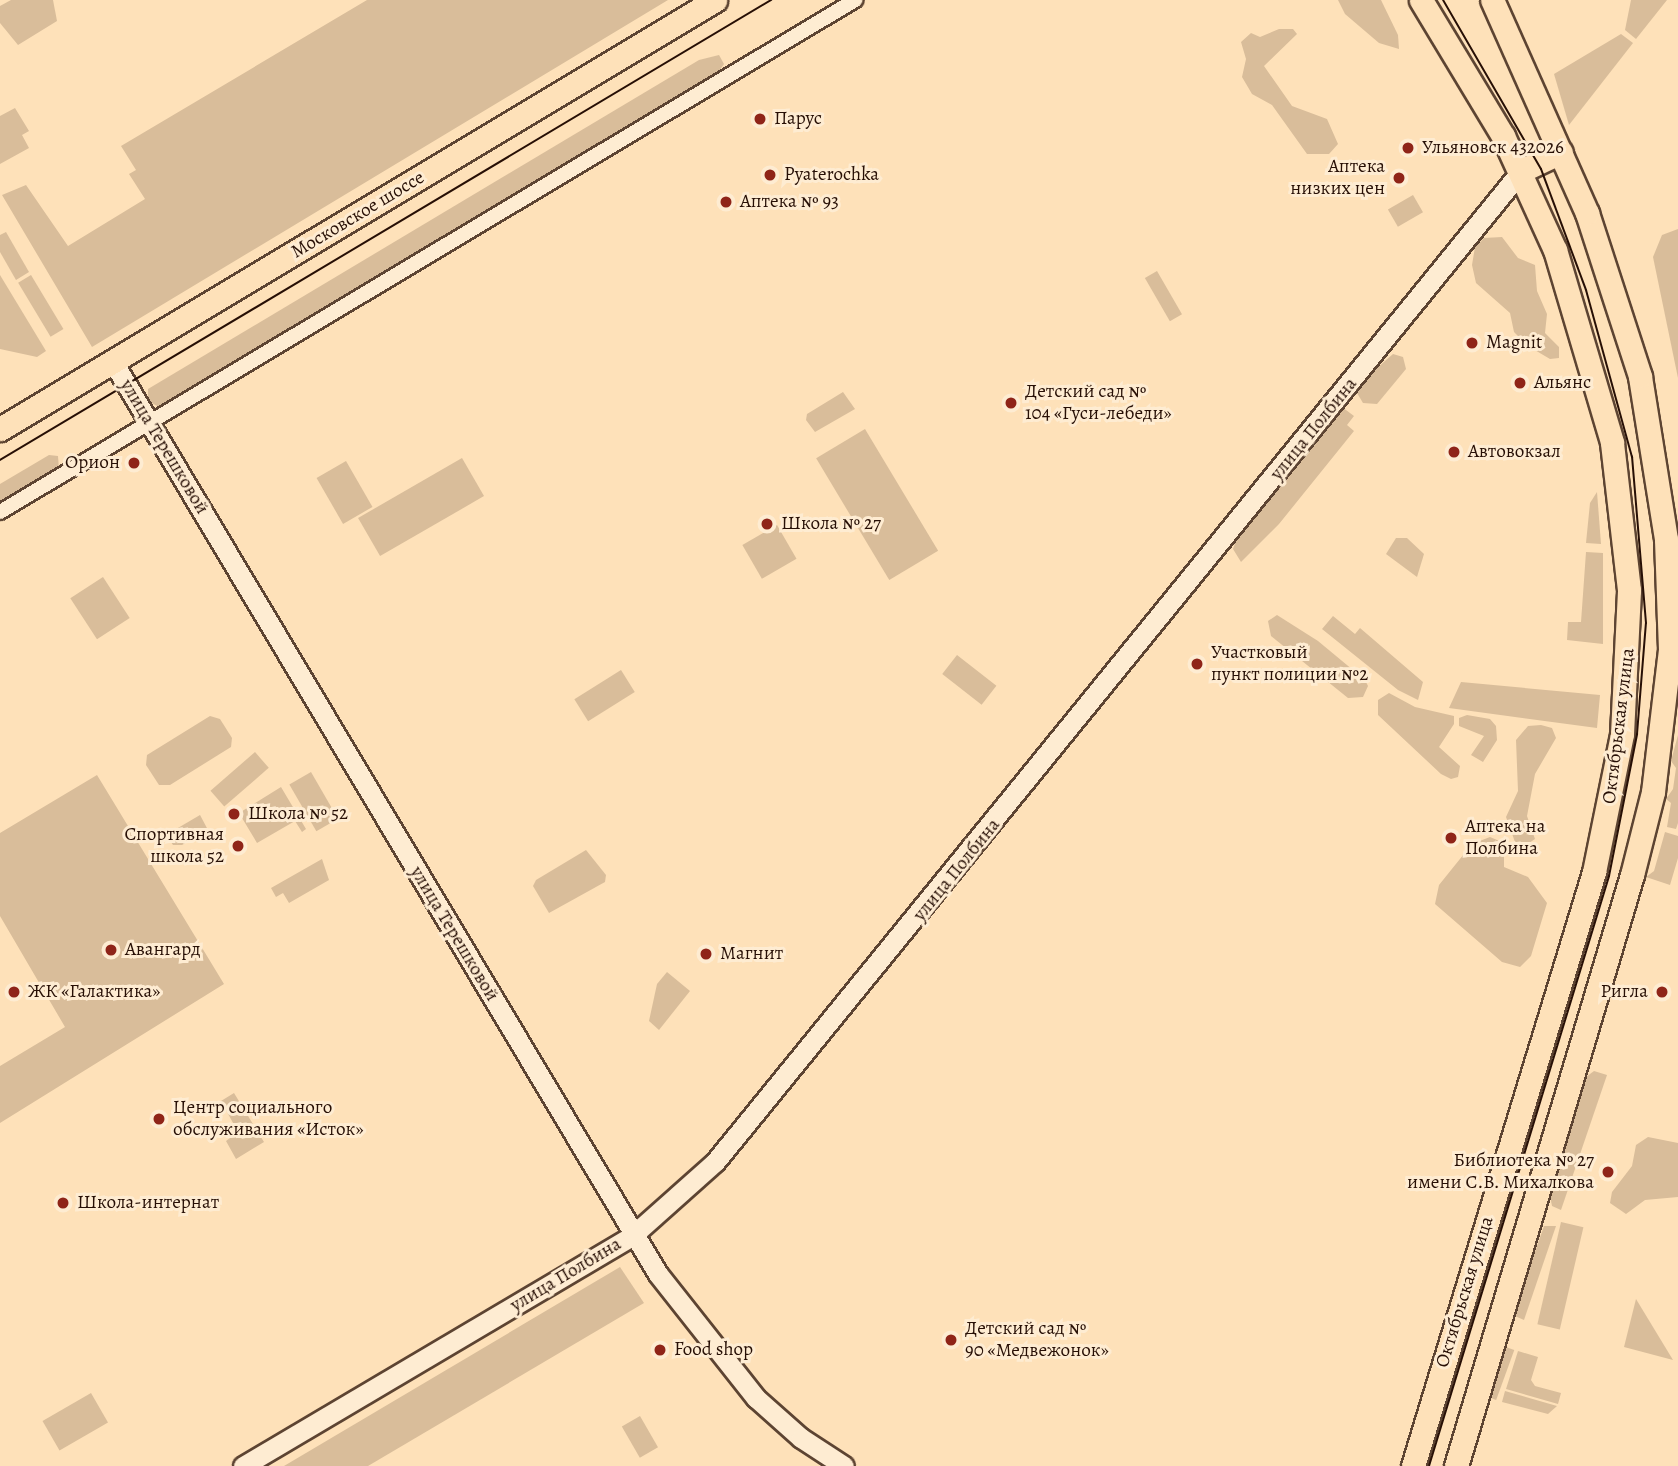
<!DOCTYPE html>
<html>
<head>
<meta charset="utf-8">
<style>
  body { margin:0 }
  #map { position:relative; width:1678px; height:1466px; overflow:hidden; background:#fee1b9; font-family:Alegreya,serif }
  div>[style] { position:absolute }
  .green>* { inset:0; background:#d9bd9a; transform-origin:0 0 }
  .roads { filter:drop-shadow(2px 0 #5d4432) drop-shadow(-2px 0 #5d4432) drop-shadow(0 2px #5d4432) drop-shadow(0 -2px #5d4432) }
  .minor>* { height:14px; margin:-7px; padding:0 7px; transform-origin:7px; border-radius:7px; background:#feecd2 }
  .tertiary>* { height:19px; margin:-9.5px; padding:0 9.5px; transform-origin:9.5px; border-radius:9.5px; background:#feecd2 }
  .primary>* { height:23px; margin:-11.5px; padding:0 11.5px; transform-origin:11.5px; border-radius:11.5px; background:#fee1b9 }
  .tram>* { height:2px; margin:-1px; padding:0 1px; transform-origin:1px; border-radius:1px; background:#270f05 }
  .dots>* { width:19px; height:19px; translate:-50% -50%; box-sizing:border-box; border:4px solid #feecd2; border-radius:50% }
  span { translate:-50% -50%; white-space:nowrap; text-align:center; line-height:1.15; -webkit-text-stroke:6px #feecd2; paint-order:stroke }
  .poi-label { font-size:19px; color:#270f05 }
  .left { translate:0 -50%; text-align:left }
  .right { translate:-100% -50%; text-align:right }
  .street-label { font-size:19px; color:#270f05 }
</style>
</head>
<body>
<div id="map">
  <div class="green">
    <div style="clip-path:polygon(11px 0,53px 0,57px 21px,18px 45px,0 23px,0 6px)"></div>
    <div style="clip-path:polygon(367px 0,668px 0,92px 347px,2px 195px,26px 185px,68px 246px,145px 199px,129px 174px,136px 170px,121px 146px)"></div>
    <div style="clip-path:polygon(1338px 0,1381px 0,1398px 35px,1399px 49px,1379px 43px,1345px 14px)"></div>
    <div style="clip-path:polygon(1631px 0,1667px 0,1636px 39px,1625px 30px)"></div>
    <div style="clip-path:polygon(1279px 29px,1293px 29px,1297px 34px,1264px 66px,1292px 106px,1327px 119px,1338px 144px,1329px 154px,1307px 154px,1272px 105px,1252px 94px,1242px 77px,1246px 59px,1241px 42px,1251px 33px,1260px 37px)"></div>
    <div style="clip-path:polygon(1621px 34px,1633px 43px,1569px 125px,1554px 74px)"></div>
    <div style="clip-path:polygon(719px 55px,724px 64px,717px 74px,161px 408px,148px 401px,148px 389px,699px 60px)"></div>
    <div style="clip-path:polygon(15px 108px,29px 131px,22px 135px,29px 148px,0 164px,0 116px)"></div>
    <div style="left:1413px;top:195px;width:20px;height:29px;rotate:60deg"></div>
    <div style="clip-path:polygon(1678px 229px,1678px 378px,1653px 257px,1662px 235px)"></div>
    <div style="clip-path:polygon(6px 232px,29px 272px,16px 280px,0 252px,0 235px)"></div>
    <div style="clip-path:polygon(1502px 237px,1518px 258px,1535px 265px,1537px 291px,1547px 314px,1545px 333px,1559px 347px,1559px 358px,1550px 359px,1528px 346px,1514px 332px,1510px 313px,1476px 283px,1472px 265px,1475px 247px,1484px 238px)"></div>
    <div style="left:1157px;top:271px;width:50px;height:14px;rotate:60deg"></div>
    <div style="clip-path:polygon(0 275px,46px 351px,37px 357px,0 349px)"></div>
    <div style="left:31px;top:275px;width:63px;height:15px;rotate:59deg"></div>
    <div style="clip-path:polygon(1393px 354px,1403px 357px,1406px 369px,1377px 404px,1363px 403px,1357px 393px,1361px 382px)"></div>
    <div style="clip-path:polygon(843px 392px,855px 409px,815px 432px,806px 420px,807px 414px)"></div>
    <div style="clip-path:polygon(1342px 407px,1354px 416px,1347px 425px,1354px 431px,1279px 524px,1241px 562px,1233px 549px,1237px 538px)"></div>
    <div style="left:865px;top:429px;width:142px;height:57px;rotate:59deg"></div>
    <div style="clip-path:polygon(49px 455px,58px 456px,59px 470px,0 505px,0 484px)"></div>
    <div style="left:462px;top:458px;width:44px;height:120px;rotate:60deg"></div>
    <div style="left:346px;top:461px;width:53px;height:34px;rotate:60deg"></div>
    <div style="clip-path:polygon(1597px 492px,1601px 544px,1586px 543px,1590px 503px)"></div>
    <div style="left:777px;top:525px;width:39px;height:40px;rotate:60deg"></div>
    <div style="clip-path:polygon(1396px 538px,1407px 538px,1424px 554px,1417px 577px,1386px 554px)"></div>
    <div style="clip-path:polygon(1586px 552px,1603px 553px,1603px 644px,1567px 640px,1568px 622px,1581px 622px)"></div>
    <div style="left:103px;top:577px;width:49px;height:39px;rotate:57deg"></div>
    <div style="clip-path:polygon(1277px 615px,1318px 641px,1365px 680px,1368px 686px,1363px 697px,1348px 698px,1271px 636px,1268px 621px)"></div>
    <div style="clip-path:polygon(1333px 616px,1355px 634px,1360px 628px,1423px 682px,1418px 700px,1398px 690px,1322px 629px)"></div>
    <div style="left:957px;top:655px;width:50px;height:24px;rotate:38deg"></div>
    <div style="left:621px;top:670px;width:26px;height:55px;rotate:58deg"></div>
    <div style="clip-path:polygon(1461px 682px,1600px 695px,1597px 728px,1449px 708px)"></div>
    <div style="clip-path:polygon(1389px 693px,1415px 707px,1454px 716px,1454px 724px,1439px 747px,1460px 766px,1458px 777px,1451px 779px,1441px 774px,1378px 715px,1378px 700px)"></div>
    <div style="clip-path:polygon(1467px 715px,1490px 719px,1496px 726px,1497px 740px,1483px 762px,1471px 755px,1484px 736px,1459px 726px,1459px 718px)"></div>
    <div style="clip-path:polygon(210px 716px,220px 719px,232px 738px,231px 747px,170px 785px,159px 785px,146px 765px,147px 755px)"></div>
    <div style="clip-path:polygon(1541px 725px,1552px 728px,1556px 738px,1535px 774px,1527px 816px,1535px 839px,1523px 847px,1515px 842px,1506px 817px,1518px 791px,1516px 740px,1528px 726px)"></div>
    <div style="clip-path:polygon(1678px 735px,1678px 823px,1676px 829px,1667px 827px,1671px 803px,1666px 799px,1673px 789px,1676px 768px,1671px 761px)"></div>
    <div style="left:255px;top:752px;width:21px;height:59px;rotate:49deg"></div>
    <div style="left:311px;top:772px;width:54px;height:25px;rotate:60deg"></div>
    <div style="clip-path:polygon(97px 775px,224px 984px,0 1123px,0 1066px,65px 1027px,0 916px,0 833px)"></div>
    <div style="clip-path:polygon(281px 787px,306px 829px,302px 832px,295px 821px,257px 843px,239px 813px)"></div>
    <div style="clip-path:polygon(200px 815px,208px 830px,182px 845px,173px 845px,166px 835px)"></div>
    <div style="clip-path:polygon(1665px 832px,1678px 836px,1678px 858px,1670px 885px,1646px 877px,1654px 871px)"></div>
    <div style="clip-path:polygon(1490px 837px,1504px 843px,1504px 867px,1528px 877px,1547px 903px,1531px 956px,1520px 967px,1502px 962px,1435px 904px,1439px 885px,1472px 844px)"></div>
    <div style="clip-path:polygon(586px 850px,606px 875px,605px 882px,549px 913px,533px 886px,536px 880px)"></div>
    <div style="clip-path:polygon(322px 859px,329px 880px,289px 903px,283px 893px,276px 897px,271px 888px)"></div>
    <div style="clip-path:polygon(667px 972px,690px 991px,659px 1030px,649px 1021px,657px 984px)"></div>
    <div style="clip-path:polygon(1594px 1071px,1607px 1075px,1561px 1210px,1552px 1206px,1550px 1196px,1586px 1077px)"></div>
    <div style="clip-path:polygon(234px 1093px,264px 1142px,236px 1159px,226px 1141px,238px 1132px,221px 1101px)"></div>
    <div style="clip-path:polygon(1648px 1137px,1678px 1143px,1678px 1197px,1645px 1200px,1626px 1214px,1610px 1203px,1612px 1192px,1632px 1166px,1636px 1145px)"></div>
    <div style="left:1561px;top:1222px;width:23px;height:105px;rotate:13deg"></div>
    <div style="clip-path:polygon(1544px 1226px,1556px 1226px,1524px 1320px,1515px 1316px,1515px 1309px)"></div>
    <div style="clip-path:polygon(620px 1267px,644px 1303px,368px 1466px,284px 1466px)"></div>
    <div style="clip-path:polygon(1636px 1299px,1673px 1360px,1624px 1347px)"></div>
    <div style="left:1503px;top:1346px;width:12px;height:53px;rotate:20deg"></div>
    <div style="clip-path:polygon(1518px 1351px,1538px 1357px,1531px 1380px,1535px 1386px,1561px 1393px,1558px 1404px,1506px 1389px)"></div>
    <div style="clip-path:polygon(1505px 1391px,1557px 1406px,1548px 1414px,1502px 1402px)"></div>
    <div style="left:91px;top:1393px;width:34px;height:56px;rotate:60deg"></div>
    <div style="left:640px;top:1416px;width:36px;height:21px;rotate:60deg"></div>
  </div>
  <div class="roads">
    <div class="minor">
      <div style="left:0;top:512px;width:997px;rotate:-30.91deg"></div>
    </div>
    <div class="tertiary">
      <div style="left:113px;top:362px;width:1062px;rotate:59.14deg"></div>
      <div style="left:658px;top:1274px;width:158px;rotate:51.7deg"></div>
      <div style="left:756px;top:1398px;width:60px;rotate:41.6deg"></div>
      <div style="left:801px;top:1438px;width:51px;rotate:33.1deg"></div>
      <div style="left:243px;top:1466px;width:453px;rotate:-30.6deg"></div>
      <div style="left:633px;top:1235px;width:110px;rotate:-41.7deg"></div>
      <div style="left:715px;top:1162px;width:1277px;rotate:-50.88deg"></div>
    </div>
    <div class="primary">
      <div style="left:1521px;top:171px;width:44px;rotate:-25.4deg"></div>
      <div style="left:0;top:429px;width:834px;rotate:-30.96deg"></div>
      <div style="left:1413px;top:1466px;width:621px;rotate:-73.05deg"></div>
      <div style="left:1594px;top:872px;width:141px;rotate:-78.5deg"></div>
      <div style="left:1622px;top:734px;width:144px;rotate:-87.2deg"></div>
      <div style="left:1629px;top:590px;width:149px;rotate:-96.6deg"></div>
      <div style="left:1612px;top:442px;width:200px;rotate:-106.5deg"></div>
      <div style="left:1555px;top:250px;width:125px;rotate:-114.5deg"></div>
      <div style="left:1503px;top:136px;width:159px;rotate:-121.1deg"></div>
      <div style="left:1456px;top:1466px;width:617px;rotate:-73.42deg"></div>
      <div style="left:1632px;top:875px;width:86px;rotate:-75.8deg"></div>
      <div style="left:1653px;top:792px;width:144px;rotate:-83.2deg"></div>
      <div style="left:1670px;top:649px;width:110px;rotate:-92.1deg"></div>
      <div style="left:1666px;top:539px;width:165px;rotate:-99.1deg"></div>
      <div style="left:1640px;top:376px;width:171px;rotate:-108deg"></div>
      <div style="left:1587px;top:213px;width:233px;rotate:-114deg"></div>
    </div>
  </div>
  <div class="tram">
    <div style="left:0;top:460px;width:898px;rotate:-30.82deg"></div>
    <div style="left:1429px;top:1466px;width:617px;rotate:-73.03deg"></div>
    <div style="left:1609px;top:876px;width:145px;rotate:-78.8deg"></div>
    <div style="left:1637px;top:734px;width:111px;rotate:-85.4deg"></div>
    <div style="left:1646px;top:623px;width:167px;rotate:-94.8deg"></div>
    <div style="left:1632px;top:457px;width:173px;rotate:-105.4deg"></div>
    <div style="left:1586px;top:290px;width:129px;rotate:-110.4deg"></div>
    <div style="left:1541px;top:169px;width:195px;rotate:-120.1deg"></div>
  </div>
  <div class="dots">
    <div style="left:760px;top:119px;background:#8f2418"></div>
    <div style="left:1408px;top:148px;background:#8f2418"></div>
    <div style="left:770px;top:175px;background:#8f2418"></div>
    <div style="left:1399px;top:178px;background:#8f2418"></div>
    <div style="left:726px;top:202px;background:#8f2418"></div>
    <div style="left:1472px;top:343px;background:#8f2418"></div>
    <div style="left:1520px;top:383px;background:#8f2418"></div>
    <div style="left:1011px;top:403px;background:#8f2418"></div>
    <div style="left:1454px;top:452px;background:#8f2418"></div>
    <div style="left:134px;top:463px;background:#8f2418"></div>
    <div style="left:767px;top:524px;background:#8f2418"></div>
    <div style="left:1197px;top:664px;background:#8f2418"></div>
    <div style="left:234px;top:814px;background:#8f2418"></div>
    <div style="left:1451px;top:838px;background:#8f2418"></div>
    <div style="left:238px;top:846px;background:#8f2418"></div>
    <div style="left:111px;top:950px;background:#8f2418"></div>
    <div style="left:706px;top:954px;background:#8f2418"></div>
    <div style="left:14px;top:992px;background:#8f2418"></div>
    <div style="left:1662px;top:992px;background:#8f2418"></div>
    <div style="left:159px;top:1119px;background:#8f2418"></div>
    <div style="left:1608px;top:1172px;background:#8f2418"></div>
    <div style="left:63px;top:1203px;background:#8f2418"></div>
    <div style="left:951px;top:1340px;background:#8f2418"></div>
    <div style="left:660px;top:1350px;background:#8f2418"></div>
  </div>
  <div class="poi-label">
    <span class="left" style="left:774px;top:119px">Парус</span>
    <span class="left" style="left:1422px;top:148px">Ульяновск 432026</span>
    <span class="right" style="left:1385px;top:178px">Аптека<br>низких цен</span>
    <span class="left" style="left:784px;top:175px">Pyaterochka</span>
    <span class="left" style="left:740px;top:202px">Аптека № 93</span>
    <span class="left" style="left:1486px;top:343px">Magnit</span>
    <span class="left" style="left:1534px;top:383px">Альянс</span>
    <span class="left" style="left:1025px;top:403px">Детский сад №<br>104 «Гуси-лебеди»</span>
    <span class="left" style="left:1468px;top:452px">Автовокзал</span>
    <span class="right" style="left:120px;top:463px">Орион</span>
    <span class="left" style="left:781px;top:524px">Школа № 27</span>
    <span class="left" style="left:1211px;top:664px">Участковый<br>пункт полиции №2</span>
    <span class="left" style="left:248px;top:814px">Школа № 52</span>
    <span class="left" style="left:1465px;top:838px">Аптека на<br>Полбина</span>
    <span class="right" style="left:224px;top:846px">Спортивная<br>школа 52</span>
    <span class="left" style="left:125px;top:950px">Авангард</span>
    <span class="left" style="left:720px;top:954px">Магнит</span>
    <span class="left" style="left:28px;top:992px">ЖК «Галактика»</span>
    <span class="right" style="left:1648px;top:992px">Ригла</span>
    <span class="left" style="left:173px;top:1119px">Центр социального<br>обслуживания «Исток»</span>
    <span class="right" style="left:1594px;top:1172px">Библиотека № 27<br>имени С.В. Михалкова</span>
    <span class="left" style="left:77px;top:1203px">Школа-интернат</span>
    <span class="left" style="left:965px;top:1340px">Детский сад №<br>90 «Медвежонок»</span>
    <span class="left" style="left:674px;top:1350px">Food shop</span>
  </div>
  <div class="street-label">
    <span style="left:358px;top:215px;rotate:-31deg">Московское шоссе</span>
    <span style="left:1314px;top:429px;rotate:-51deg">улица Полбина</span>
    <span style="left:164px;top:447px;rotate:59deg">улица Терешковой</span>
    <span style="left:1619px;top:726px;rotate:-83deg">Октябрьская улица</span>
    <span style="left:957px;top:870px;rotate:-51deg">улица Полбина</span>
    <span style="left:454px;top:934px;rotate:59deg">улица Терешковой</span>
    <span style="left:566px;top:1275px;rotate:-31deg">улица Полбина</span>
    <span style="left:1465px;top:1292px;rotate:-73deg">Октябрьская улица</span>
  </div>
</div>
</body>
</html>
